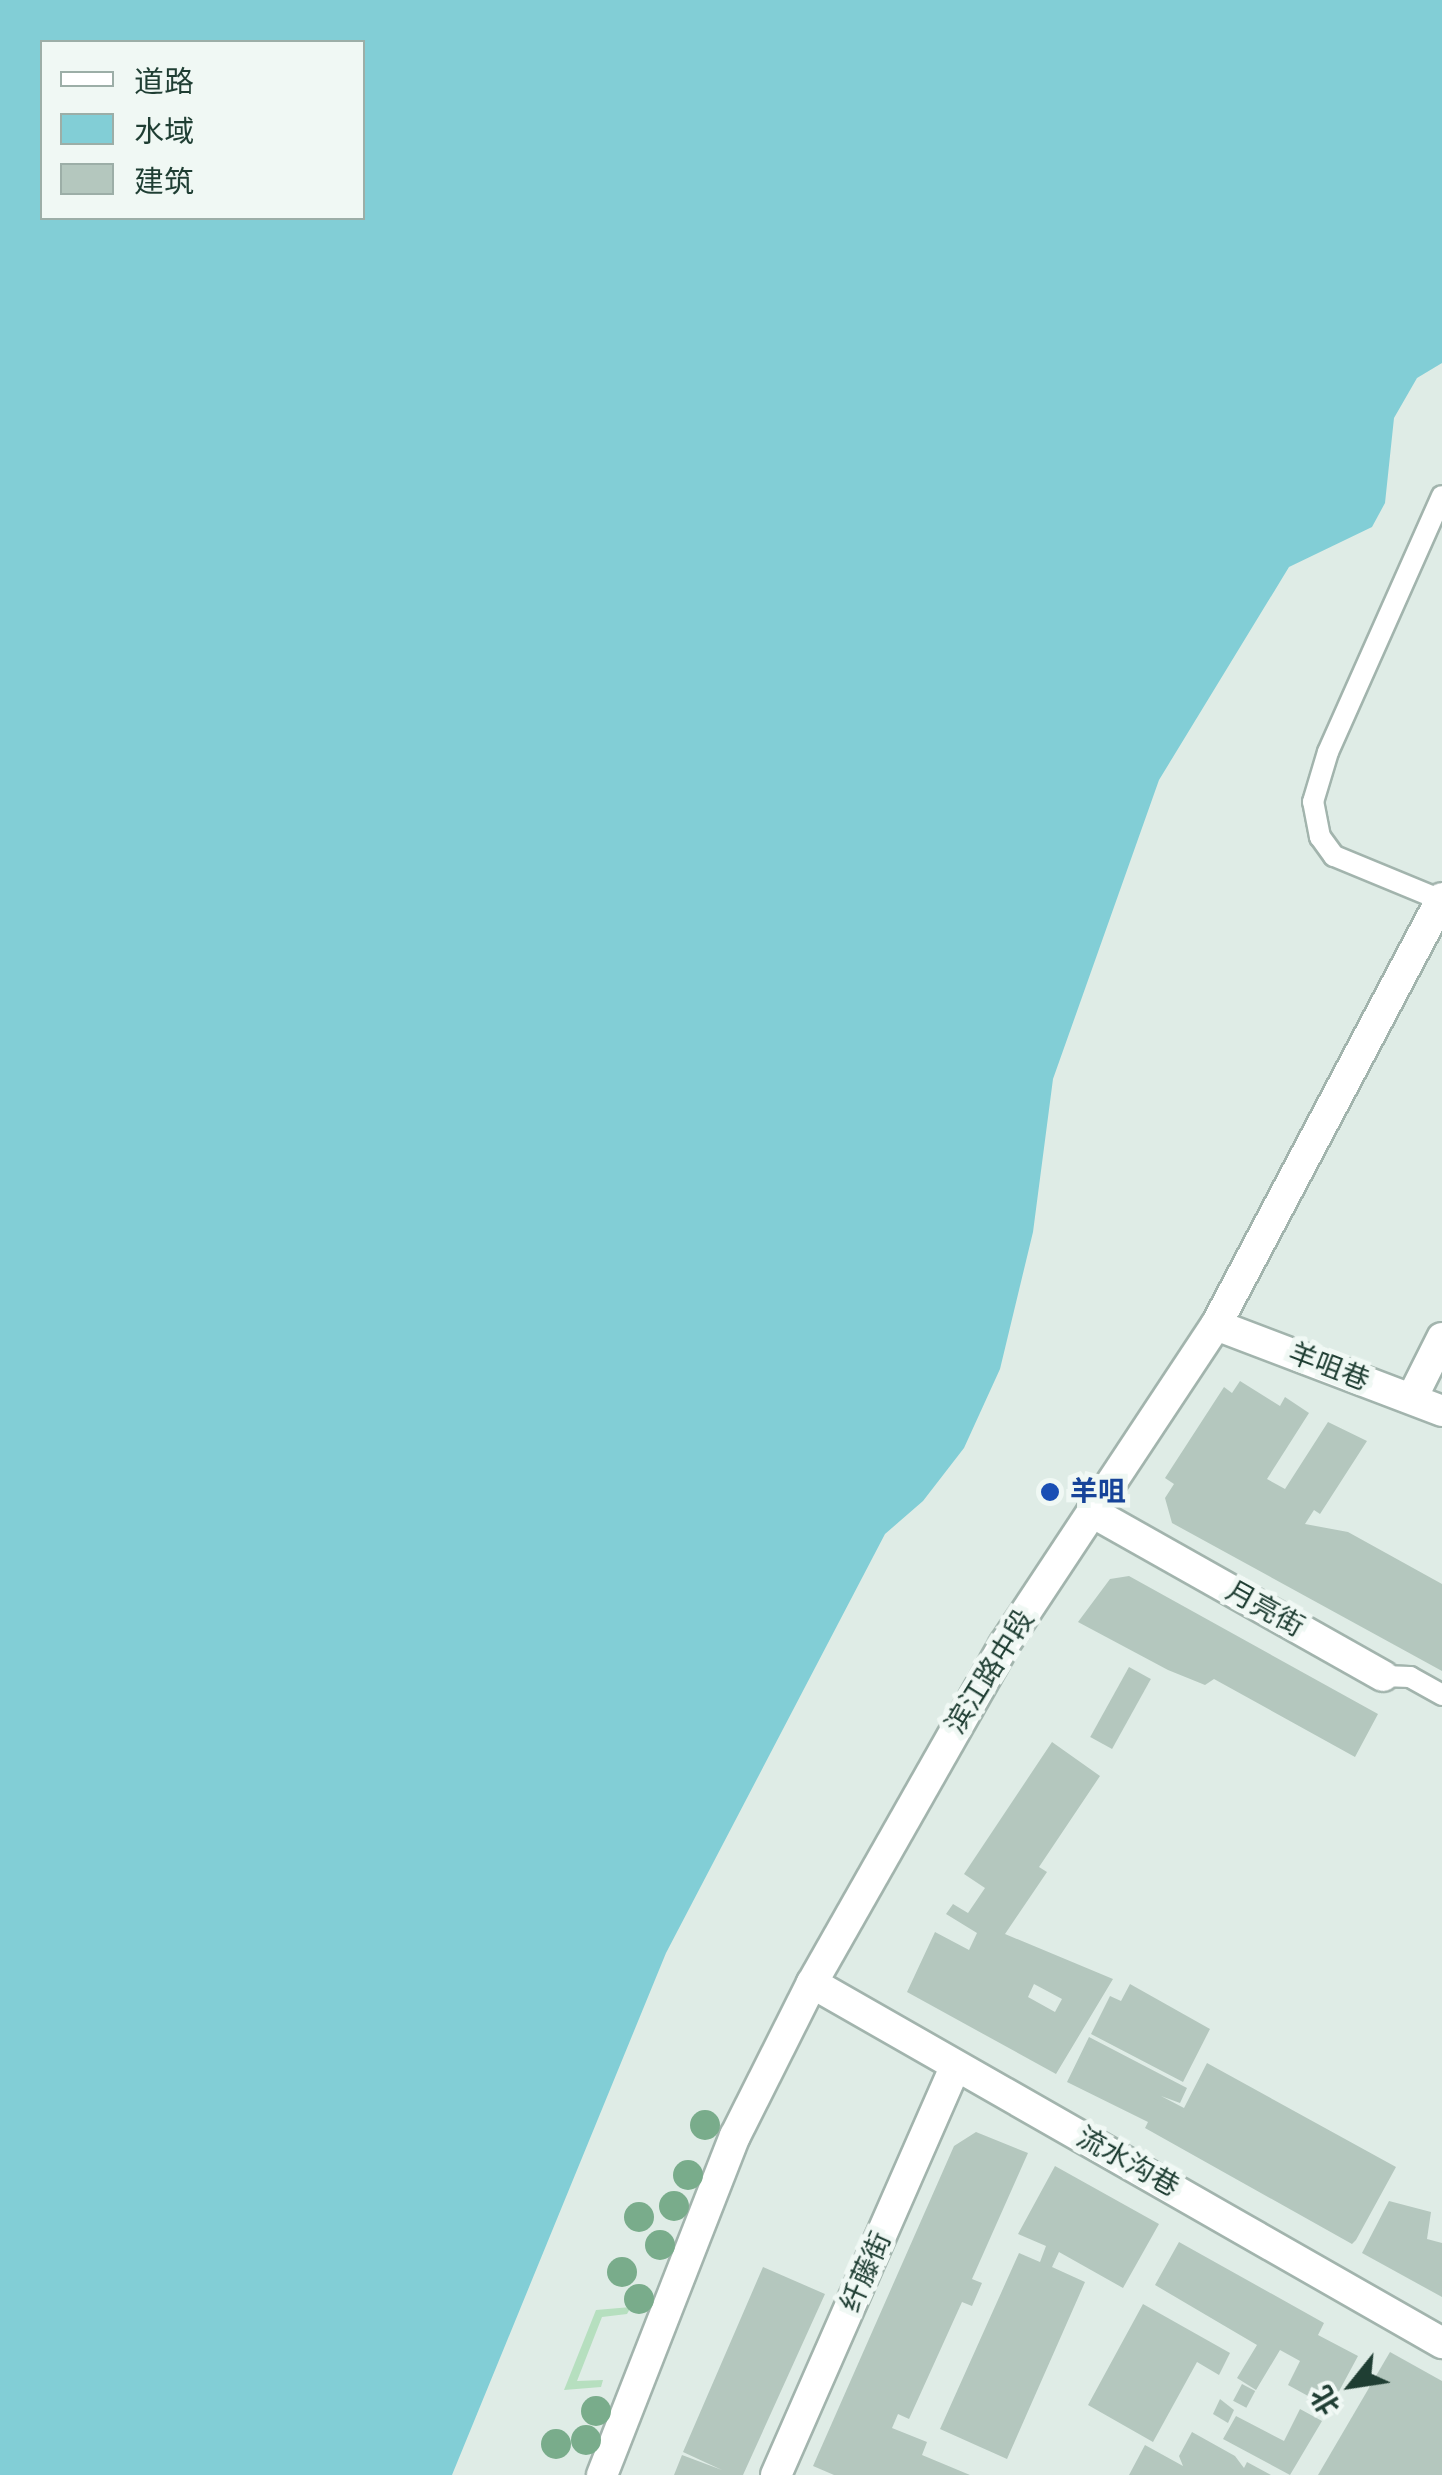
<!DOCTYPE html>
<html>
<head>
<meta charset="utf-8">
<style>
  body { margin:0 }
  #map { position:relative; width:1442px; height:2475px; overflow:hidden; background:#dfece6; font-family:"Fira Sans Condensed","Noto Sans SC",sans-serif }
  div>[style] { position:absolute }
  .green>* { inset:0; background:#b6dfbf }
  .water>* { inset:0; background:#82ced6 }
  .building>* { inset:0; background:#b4c7be; transform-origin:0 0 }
  .roads { filter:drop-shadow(2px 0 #a2b4ad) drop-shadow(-2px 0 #a2b4ad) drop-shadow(0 2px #a2b4ad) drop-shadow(0 -2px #a2b4ad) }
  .service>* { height:20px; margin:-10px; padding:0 10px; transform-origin:10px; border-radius:10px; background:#fff }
  .minor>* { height:30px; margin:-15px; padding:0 15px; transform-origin:15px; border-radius:15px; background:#fff }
  .secondary>* { height:30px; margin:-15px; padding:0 15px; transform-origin:15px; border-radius:15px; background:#fff }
  .trees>* { width:30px; height:30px; margin:-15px; border-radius:50%; background:#79ac8b }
  .dots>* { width:28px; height:28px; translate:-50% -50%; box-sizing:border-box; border:5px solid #f0f8f4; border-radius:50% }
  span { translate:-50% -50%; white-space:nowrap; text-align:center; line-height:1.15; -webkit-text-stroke:10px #f0f8f4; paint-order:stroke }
  .street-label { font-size:28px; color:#1f3e33 }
  .transit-label { font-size:28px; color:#164399; font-weight:700 }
  .left { translate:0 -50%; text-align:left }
  .legend { position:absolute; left:40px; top:40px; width:325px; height:180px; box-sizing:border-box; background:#f0f8f4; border:2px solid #9caea7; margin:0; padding:12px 18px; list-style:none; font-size:30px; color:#1f3e33 }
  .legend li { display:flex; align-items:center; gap:20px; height:50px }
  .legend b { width:50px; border:2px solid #9caea7 }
  .north { position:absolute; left:1302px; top:2335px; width:100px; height:100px; -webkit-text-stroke:8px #f0f8f4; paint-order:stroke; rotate:240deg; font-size:28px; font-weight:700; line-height:40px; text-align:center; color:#1f3e33 }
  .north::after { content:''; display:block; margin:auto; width:35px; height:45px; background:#1f3e33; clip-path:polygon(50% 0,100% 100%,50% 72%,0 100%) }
</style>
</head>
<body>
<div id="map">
  <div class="green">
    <div style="clip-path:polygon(631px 2307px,627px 2314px,602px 2317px,577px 2381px,603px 2380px,601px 2387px,564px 2390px,596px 2310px)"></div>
  </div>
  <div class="water">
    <div style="clip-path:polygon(evenodd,0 0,1442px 0,1442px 363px,1417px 378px,1394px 418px,1385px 503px,1372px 527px,1289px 567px,1159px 780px,1053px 1079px,1033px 1232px,1000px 1369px,964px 1448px,923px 1501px,885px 1534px,666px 1953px,452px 2475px,0 2475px,0 0,42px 42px,362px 42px,362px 218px,42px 218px,42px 42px)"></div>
  </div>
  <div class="building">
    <div style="clip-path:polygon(1240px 1381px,1280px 1406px,1285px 1397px,1309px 1413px,1267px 1479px,1285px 1489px,1328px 1422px,1367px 1441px,1320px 1514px,1314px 1510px,1305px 1524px,1348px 1532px,1442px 1584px,1442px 1671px,1172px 1523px,1165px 1498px,1174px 1484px,1165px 1478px,1224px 1387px,1232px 1393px)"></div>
    <div style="clip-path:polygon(1129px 1576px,1378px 1714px,1355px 1757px,1214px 1679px,1205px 1685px,1168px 1670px,1078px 1622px,1110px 1579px)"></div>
    <div style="left:1129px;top:1667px;width:25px;height:80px;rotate:29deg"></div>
    <div style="clip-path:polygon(evenodd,1052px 1742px,1100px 1776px,1039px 1867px,1047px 1872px,1005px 1934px,1113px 1979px,1056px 2074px,907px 1992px,935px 1932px,969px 1950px,977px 1933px,946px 1914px,953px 1904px,968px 1913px,985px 1888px,964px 1874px,1052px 1742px,1034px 1984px,1062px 1999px,1055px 2012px,1028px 1997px,1034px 1984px)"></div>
    <div style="clip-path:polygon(1130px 1984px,1210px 2029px,1183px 2082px,1091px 2034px,1110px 1996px,1121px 2001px)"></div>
    <div style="clip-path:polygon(1089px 2037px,1187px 2088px,1180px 2103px,1161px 2096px,1184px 2108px,1207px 2063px,1396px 2167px,1356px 2240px,1352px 2244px,1145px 2128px,1148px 2122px,1067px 2082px)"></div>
    <div style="clip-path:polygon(976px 2132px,1028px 2153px,972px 2279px,982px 2283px,972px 2306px,962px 2302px,909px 2419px,898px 2414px,892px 2428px,927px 2442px,922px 2455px,970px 2475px,834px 2475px,813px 2466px,954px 2146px)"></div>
    <div style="clip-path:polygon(1055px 2166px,1159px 2224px,1123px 2288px,1059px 2252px,1052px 2267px,1085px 2282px,1007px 2459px,940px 2429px,1019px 2253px,1040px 2262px,1046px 2246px,1018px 2234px)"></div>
    <div style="clip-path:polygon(1389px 2201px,1431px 2212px,1427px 2239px,1442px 2243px,1442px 2297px,1362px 2253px)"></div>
    <div style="clip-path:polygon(1179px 2242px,1324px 2323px,1318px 2335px,1358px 2356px,1330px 2408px,1288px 2385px,1300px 2361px,1280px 2350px,1256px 2390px,1237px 2378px,1257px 2345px,1155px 2285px)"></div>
    <div style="clip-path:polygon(763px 2267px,825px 2294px,743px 2475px,674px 2475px,682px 2455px,722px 2470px,683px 2452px)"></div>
    <div style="clip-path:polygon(1143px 2304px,1230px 2353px,1219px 2375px,1197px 2362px,1153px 2442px,1088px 2405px)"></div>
    <div style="clip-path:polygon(1390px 2352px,1442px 2381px,1442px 2475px,1318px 2475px)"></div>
    <div style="left:1242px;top:2384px;width:15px;height:19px;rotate:28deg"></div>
    <div style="clip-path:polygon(1220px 2399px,1234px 2410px,1228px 2423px,1213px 2414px)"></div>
    <div style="clip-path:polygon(1300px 2409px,1322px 2421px,1290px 2475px,1223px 2439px,1236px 2416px,1284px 2441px)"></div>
    <div style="clip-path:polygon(1192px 2432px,1235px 2456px,1244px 2468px,1247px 2462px,1271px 2475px,1129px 2475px,1145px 2445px,1183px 2466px,1179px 2456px)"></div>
  </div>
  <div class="roads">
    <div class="service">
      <div style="left:1441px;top:900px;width:116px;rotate:-157.6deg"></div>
      <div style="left:1334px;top:856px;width:24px;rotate:-126deg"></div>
      <div style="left:1320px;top:837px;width:36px;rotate:-101deg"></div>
      <div style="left:1313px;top:802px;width:52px;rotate:-73.3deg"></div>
      <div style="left:1328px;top:752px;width:280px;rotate:-66deg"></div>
      <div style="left:1383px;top:1676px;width:27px;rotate:2deg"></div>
      <div style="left:1410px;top:1677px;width:37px;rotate:29deg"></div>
    </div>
    <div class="minor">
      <div style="left:1216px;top:1325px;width:242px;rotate:20.8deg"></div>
      <div style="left:1412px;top:1398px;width:67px;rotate:-63.4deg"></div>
      <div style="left:1092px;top:1512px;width:334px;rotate:29.4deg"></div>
      <div style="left:812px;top:1983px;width:726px;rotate:29.74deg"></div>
      <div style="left:776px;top:2475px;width:445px;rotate:-66.3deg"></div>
    </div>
    <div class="secondary">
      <div style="left:602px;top:2475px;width:364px;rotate:-68.6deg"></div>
      <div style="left:735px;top:2136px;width:171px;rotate:-63.3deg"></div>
      <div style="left:812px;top:1983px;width:389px;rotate:-60.4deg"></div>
      <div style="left:1004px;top:1645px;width:384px;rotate:-56.5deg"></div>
      <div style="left:1216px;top:1325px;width:483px;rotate:-62.1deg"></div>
    </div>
  </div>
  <div class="trees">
    <div style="left:705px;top:2125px"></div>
    <div style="left:688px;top:2175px"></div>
    <div style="left:674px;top:2206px"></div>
    <div style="left:639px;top:2217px"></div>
    <div style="left:660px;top:2245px"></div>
    <div style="left:622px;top:2272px"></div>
    <div style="left:639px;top:2299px"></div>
    <div style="left:596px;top:2411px"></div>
    <div style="left:586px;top:2440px"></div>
    <div style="left:556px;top:2444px"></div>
  </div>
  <div class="dots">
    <div style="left:1050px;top:1492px;background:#1a4fb4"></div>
  </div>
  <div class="street-label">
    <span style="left:1329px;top:1367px;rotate:21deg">羊咀巷</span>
    <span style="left:1265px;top:1609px;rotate:29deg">月亮街</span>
    <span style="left:990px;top:1672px;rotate:-58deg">滨江路中段</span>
    <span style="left:1128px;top:2162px;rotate:29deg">流水沟巷</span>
    <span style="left:866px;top:2272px;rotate:-66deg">纤藤街</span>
  </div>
  <div class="transit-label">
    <span class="left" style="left:1070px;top:1492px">羊咀</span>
  </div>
  <ul class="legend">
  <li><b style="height:12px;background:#fff"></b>道路</li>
  <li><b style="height:28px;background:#82ced6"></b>水域</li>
  <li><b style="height:28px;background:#b4c7be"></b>建筑</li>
  </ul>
  <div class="north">北</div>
</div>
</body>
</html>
